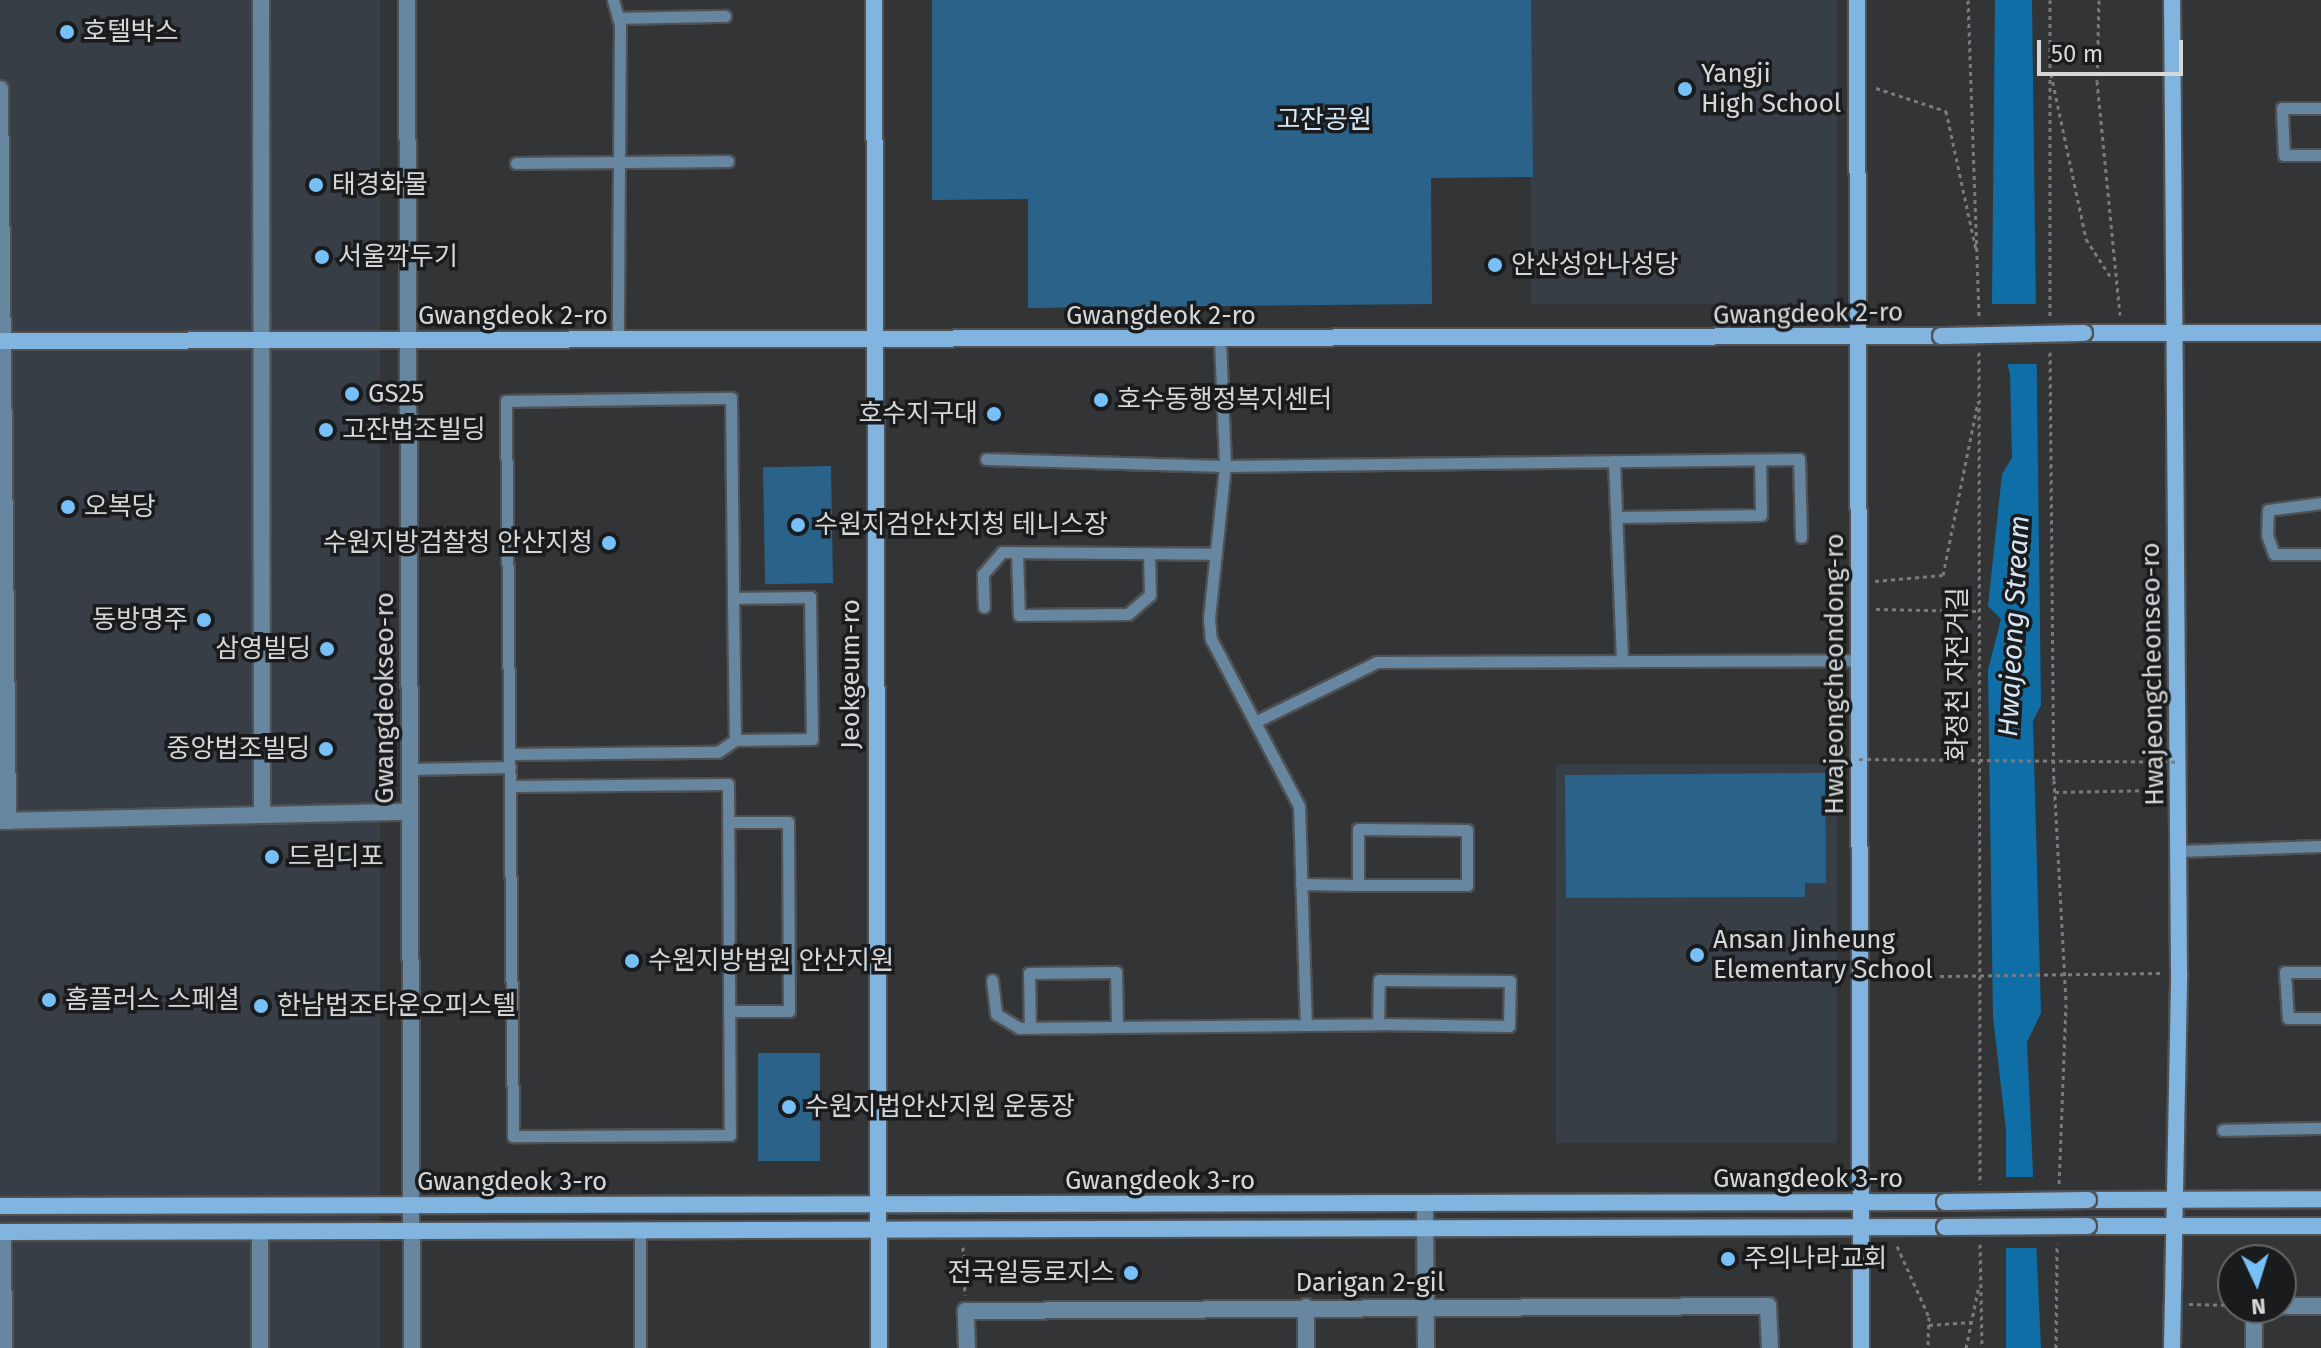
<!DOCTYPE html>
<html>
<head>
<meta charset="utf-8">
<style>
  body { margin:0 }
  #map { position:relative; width:2321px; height:1348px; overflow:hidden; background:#323436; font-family:"Fira Sans","Noto Sans KR",sans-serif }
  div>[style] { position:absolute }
  .built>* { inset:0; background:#373e45; transform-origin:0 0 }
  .green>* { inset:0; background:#2b628a; transform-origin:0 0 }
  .water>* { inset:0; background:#106ea7 }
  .pier>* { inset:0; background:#323436; transform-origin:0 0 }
  .path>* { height:3px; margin-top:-1.5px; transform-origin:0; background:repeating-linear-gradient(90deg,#797b7c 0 4px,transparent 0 8px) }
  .roads { filter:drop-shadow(2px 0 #4f5153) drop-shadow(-2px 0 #4f5153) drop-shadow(0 2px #4f5153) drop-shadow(0 -2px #4f5153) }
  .lane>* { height:11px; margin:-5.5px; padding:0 5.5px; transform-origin:5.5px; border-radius:5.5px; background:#6787a1 }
  .street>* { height:16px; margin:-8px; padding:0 8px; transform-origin:8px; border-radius:8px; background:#6787a1 }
  .secondary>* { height:16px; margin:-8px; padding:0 8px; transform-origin:8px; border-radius:8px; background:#81b5df }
  .path-bridge>* { height:3px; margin-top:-1.5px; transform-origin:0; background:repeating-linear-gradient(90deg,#797b7c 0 4px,transparent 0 8px) }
  .bridges { filter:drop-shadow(2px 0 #4f5153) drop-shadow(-2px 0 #4f5153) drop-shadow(0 2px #4f5153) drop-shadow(0 -2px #4f5153) }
  .secondary-bridge>* { height:16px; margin:-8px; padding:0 8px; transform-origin:8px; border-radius:8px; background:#81b5df }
  .dots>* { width:22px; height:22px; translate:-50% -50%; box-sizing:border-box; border:4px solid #1a1b1c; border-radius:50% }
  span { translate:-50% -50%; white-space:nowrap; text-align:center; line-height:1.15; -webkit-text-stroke:7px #1a1b1c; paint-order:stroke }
  .poi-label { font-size:26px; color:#d5d7d8 }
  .left { translate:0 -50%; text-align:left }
  .right { translate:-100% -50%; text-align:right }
  .park-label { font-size:26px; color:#d4e7f7 }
  .street-label { font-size:26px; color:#d5d7d8 }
  .water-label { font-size:28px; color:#d3e6f6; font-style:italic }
  .north { position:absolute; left:2217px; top:1244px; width:80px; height:80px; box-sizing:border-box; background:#1a1b1c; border:2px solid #656667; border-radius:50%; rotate:176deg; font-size:22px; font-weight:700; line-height:32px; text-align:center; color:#d5d7d8 }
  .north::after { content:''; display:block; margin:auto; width:28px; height:36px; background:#77bff7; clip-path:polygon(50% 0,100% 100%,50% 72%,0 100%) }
  .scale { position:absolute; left:2037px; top:40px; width:146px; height:36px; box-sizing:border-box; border:4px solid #d5d7d8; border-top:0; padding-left:10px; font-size:24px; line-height:28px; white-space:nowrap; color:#d5d7d8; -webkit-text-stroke:6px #1a1b1c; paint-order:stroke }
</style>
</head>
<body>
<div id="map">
  <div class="built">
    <div style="left:0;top:0;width:380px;height:1348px"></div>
    <div style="left:1531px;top:0;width:306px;height:304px"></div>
    <div style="left:1837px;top:764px;width:379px;height:281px;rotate:90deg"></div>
  </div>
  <div class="green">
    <div style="clip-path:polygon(932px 0,1531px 0,1533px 177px,1431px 178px,1432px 304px,1028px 308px,1028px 199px,932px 200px)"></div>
    <div style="left:831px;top:466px;width:117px;height:68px;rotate:89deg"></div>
    <div style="clip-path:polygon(1825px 773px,1826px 883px,1805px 883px,1805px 897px,1566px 898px,1565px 775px)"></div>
    <div style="left:758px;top:1053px;width:62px;height:108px"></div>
  </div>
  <div class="water">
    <div style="clip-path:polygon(1995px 0,2032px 0,2041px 705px,2033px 721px,2041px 1013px,2027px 1042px,2041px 1348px,2006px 1348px,2006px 1130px,1993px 1017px,1988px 670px,2001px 619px,1988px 606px,2002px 474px,2012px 458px,2010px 374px,1992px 303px)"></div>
  </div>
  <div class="pier">
    <div style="clip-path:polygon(1988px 304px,2039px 304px,2039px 364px,2004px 364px)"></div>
    <div style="left:2002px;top:1177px;width:35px;height:71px"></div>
  </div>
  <div class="path">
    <div style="left:1968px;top:0;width:316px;rotate:88deg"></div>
    <div style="left:2050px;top:0;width:317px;rotate:90deg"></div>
    <div style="left:2099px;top:0;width:81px;rotate:91.4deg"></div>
    <div style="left:2097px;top:81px;width:235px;rotate:84.4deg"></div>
    <div style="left:2051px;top:74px;width:169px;rotate:78deg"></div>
    <div style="left:2086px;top:239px;width:48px;rotate:57deg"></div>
    <div style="left:1876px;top:88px;width:74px;rotate:18.2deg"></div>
    <div style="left:1946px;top:111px;width:142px;rotate:77.8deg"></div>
    <div style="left:1979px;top:352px;width:832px;rotate:89.93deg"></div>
    <div style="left:2050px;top:352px;width:428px;rotate:89.5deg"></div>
    <div style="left:2054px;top:780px;width:224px;rotate:86.9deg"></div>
    <div style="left:2066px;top:1004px;width:180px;rotate:92.2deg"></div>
    <div style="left:1875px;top:581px;width:68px;rotate:-5deg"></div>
    <div style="left:1943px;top:575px;width:177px;rotate:-78.6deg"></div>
    <div style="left:1876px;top:609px;width:100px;rotate:1.1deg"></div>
    <div style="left:2055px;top:792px;width:104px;rotate:-1.1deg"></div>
    <div style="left:1876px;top:977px;width:284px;rotate:-0.8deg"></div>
    <div style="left:1980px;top:1244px;width:104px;rotate:88.9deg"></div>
    <div style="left:1897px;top:1246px;width:78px;rotate:65.7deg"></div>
    <div style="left:1929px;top:1317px;width:31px;rotate:92deg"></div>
    <div style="left:963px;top:1247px;width:48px;rotate:87.6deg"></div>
    <div style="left:2189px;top:1304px;width:44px;rotate:1.3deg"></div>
    <div style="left:1929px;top:1325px;width:42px;rotate:-4.1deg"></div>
    <div style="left:1966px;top:1348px;width:64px;rotate:-78.3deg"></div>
    <div style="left:2056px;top:1348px;width:104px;rotate:-89.4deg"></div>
  </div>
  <div class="roads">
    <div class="lane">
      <div style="left:613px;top:0;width:25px;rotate:74deg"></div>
      <div style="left:620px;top:24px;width:316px;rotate:90.4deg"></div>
      <div style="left:618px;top:18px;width:107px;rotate:-1.1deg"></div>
      <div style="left:2321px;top:108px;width:39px;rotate:180deg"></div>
      <div style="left:2282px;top:108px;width:47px;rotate:87.6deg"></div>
      <div style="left:2284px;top:155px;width:37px"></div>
      <div style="left:516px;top:163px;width:212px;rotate:-0.5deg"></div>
      <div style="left:1220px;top:340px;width:126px;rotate:87.7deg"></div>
      <div style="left:1225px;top:466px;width:153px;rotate:96deg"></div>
      <div style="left:1209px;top:618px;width:21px;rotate:85deg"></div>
      <div style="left:1211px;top:639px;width:189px;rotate:62.2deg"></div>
      <div style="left:1299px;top:806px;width:219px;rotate:88.2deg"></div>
      <div style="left:986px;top:459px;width:239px;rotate:1.7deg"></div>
      <div style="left:1225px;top:466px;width:574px;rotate:-0.7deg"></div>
      <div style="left:1799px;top:459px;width:78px;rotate:88.5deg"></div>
      <div style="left:1614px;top:461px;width:200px;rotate:87.7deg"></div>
      <div style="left:2321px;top:503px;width:53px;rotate:172.5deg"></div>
      <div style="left:2268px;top:510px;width:25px;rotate:92deg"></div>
      <div style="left:2267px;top:535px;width:20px;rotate:70deg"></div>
      <div style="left:2274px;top:554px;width:47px"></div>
      <div style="left:1617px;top:517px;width:144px;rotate:-0.8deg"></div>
      <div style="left:1761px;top:515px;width:55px;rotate:-91deg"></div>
      <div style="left:1017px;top:553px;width:62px;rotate:88.2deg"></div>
      <div style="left:1019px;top:615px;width:109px;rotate:-0.5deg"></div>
      <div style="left:1128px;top:614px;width:29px;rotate:-41deg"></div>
      <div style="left:1150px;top:595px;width:42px;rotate:-91.4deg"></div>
      <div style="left:984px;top:607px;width:33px;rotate:-92deg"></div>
      <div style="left:983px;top:574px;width:29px;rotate:-49deg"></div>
      <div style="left:1002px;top:552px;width:214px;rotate:0.5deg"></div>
      <div style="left:1255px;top:722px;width:136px;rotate:-26.2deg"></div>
      <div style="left:1377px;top:662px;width:482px;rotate:-0.2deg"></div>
      <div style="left:510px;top:754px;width:208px;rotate:-0.6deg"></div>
      <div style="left:718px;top:752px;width:21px;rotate:-35deg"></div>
      <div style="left:410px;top:769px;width:100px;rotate:-1.1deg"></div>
      <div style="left:510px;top:786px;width:218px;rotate:-0.5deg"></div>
      <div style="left:728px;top:784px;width:351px;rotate:89.7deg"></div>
      <div style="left:730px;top:1135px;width:217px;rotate:179.7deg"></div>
      <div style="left:513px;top:1136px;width:735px;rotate:-90.55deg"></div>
      <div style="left:506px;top:401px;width:225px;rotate:-0.8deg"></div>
      <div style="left:731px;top:398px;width:200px;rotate:89.4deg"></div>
      <div style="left:733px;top:598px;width:142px;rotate:89.2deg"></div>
      <div style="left:735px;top:740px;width:77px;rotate:-0.7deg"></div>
      <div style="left:812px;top:739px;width:142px;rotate:-90.8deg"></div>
      <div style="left:810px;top:597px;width:77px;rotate:179.3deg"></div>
      <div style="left:728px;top:822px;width:60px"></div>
      <div style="left:788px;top:822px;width:189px;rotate:89.7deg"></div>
      <div style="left:789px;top:1011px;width:60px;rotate:180deg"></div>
      <div style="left:2179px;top:851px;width:142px;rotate:-2deg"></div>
      <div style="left:1301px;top:884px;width:57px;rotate:1deg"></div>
      <div style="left:1358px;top:885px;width:109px"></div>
      <div style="left:1467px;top:885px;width:55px;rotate:-90deg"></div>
      <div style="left:1467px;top:830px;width:109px;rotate:-179.5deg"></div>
      <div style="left:1358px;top:829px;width:56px;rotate:90deg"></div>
      <div style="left:2321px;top:972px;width:36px;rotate:180deg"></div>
      <div style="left:2285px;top:972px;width:46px;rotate:86.3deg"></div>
      <div style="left:2288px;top:1018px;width:33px"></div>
      <div style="left:992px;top:980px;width:34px;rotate:83deg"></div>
      <div style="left:996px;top:1014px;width:27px;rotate:31deg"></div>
      <div style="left:1019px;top:1028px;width:359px;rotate:-0.6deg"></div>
      <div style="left:1379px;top:980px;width:131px;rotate:0.4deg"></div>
      <div style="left:1510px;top:981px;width:45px;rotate:91.3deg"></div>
      <div style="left:1509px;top:1026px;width:131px;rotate:-179.1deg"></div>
      <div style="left:1378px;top:1024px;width:44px;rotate:-88.7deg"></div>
      <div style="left:1030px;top:1028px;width:55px;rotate:-91deg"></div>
      <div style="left:1029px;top:973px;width:87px;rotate:-0.7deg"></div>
      <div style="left:1116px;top:972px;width:54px;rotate:88.9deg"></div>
      <div style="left:2223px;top:1130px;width:98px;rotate:-1.2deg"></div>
      <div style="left:640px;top:1348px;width:118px;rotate:-90deg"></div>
    </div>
    <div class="street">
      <div style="left:261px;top:0;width:815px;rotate:89.93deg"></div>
      <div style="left:407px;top:0;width:1348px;rotate:89.79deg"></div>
      <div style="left:0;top:89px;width:732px;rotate:89.37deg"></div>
      <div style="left:0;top:821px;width:408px;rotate:-1.3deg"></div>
      <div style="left:1425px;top:1204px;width:144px;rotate:89.6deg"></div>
      <div style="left:3px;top:1232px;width:116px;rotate:89.5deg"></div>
      <div style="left:260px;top:1232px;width:116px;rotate:90deg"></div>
      <div style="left:2281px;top:1306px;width:40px"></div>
      <div style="left:1306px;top:1307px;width:41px;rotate:90deg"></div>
      <div style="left:967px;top:1348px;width:37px;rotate:-92deg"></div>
      <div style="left:966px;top:1311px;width:802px;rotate:-0.36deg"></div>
      <div style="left:1768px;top:1306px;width:42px;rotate:87.3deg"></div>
      <div style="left:2254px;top:1348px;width:29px;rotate:-90deg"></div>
      <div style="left:2254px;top:1319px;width:16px;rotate:-45deg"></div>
    </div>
    <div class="secondary">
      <div style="left:874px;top:0;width:1348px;rotate:89.79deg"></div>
      <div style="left:1857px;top:0;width:1348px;rotate:89.83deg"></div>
      <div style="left:2084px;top:333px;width:237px"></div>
      <div style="left:0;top:341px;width:1941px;rotate:-0.15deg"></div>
      <div style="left:2088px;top:1200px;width:233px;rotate:-0.2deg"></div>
      <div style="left:0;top:1206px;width:1945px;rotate:-0.12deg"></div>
      <div style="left:2088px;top:1226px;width:233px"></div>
      <div style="left:0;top:1232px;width:1945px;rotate:-0.15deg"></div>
      <div style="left:2172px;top:1348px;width:376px;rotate:-88.9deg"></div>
      <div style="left:2179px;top:972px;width:972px;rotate:-90.41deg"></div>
    </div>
  </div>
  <div class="path-bridge">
    <div style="left:1859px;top:759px;width:319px;rotate:0.5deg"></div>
  </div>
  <div class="bridges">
    <div class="secondary-bridge">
      <div style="left:1941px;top:336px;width:143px;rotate:-1.2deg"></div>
      <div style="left:1945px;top:1202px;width:143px;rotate:-0.8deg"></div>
      <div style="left:1945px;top:1227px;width:143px;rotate:-0.4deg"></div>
    </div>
  </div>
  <div class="dots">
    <div style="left:67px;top:32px;background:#77bff7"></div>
    <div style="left:1685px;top:89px;background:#77bff7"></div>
    <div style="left:316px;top:185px;background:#77bff7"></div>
    <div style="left:322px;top:257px;background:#77bff7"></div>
    <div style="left:1495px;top:265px;background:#77bff7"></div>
    <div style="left:352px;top:394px;background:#77bff7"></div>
    <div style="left:1101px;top:400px;background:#77bff7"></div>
    <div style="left:994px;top:414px;background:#77bff7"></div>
    <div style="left:326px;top:430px;background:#77bff7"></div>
    <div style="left:68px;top:507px;background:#77bff7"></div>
    <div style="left:798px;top:525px;background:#77bff7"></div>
    <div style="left:609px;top:543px;background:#77bff7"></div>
    <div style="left:204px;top:620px;background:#77bff7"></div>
    <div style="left:327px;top:649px;background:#77bff7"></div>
    <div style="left:326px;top:749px;background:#77bff7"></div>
    <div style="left:272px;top:857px;background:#77bff7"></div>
    <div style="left:1697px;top:955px;background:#77bff7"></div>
    <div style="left:632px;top:961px;background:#77bff7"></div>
    <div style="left:49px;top:1000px;background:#77bff7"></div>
    <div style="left:261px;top:1006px;background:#77bff7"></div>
    <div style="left:789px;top:1107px;background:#77bff7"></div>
    <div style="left:1728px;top:1259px;background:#77bff7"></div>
    <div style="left:1131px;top:1273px;background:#77bff7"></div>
  </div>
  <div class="poi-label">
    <span class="left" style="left:83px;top:32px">호텔박스</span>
    <span class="left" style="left:1701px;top:89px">Yangji<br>High School</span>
    <span class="left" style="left:332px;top:185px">태경화물</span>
    <span class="left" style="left:338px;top:257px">서울깍두기</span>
    <span class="left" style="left:1511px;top:265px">안산성안나성당</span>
    <span class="left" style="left:368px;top:394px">GS25</span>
    <span class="left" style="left:1117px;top:400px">호수동행정복지센터</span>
    <span class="right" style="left:978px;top:414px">호수지구대</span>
    <span class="left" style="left:342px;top:430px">고잔법조빌딩</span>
    <span class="left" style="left:84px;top:507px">오복당</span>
    <span class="left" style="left:814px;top:525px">수원지검안산지청 테니스장</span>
    <span class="right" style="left:593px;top:543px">수원지방검찰청 안산지청</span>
    <span class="right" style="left:188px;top:620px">동방명주</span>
    <span class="right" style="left:311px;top:649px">삼영빌딩</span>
    <span class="right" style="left:310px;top:749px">중앙법조빌딩</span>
    <span class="left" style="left:288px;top:857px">드림디포</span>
    <span class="left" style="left:1713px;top:955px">Ansan Jinheung<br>Elementary School</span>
    <span class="left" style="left:648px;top:961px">수원지방법원 안산지원</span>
    <span class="left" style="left:65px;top:1000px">홈플러스 스페셜</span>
    <span class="left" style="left:277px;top:1006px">한남법조타운오피스텔</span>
    <span class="left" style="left:805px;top:1107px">수원지법안산지원 운동장</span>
    <span class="left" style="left:1744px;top:1259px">주의나라교회</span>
    <span class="right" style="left:1115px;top:1273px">전국일등로지스</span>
  </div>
  <div class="park-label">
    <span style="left:1324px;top:120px">고잔공원</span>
  </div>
  <div class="street-label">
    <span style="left:1808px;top:314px;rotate:-1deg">Gwangdeok 2-ro</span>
    <span style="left:513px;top:316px">Gwangdeok 2-ro</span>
    <span style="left:1161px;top:316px">Gwangdeok 2-ro</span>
    <span style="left:851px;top:674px;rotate:-90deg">Jeokgeum-ro</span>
    <span style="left:1835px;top:674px;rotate:-90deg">Hwajeongcheondong-ro</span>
    <span style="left:1958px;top:674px;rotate:-90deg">화정천 자전거길</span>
    <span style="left:2153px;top:674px;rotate:-91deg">Hwajeongcheonseo-ro</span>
    <span style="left:385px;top:698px;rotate:-90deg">Gwangdeokseo-ro</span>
    <span style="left:1808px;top:1179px">Gwangdeok 3-ro</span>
    <span style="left:1160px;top:1181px">Gwangdeok 3-ro</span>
    <span style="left:512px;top:1182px">Gwangdeok 3-ro</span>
    <span style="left:1370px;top:1283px">Darigan 2-gil</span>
  </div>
  <div class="water-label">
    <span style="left:2014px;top:626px;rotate:-87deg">Hwajeong Stream</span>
  </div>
  <div class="north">N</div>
  <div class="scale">50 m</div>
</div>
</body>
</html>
